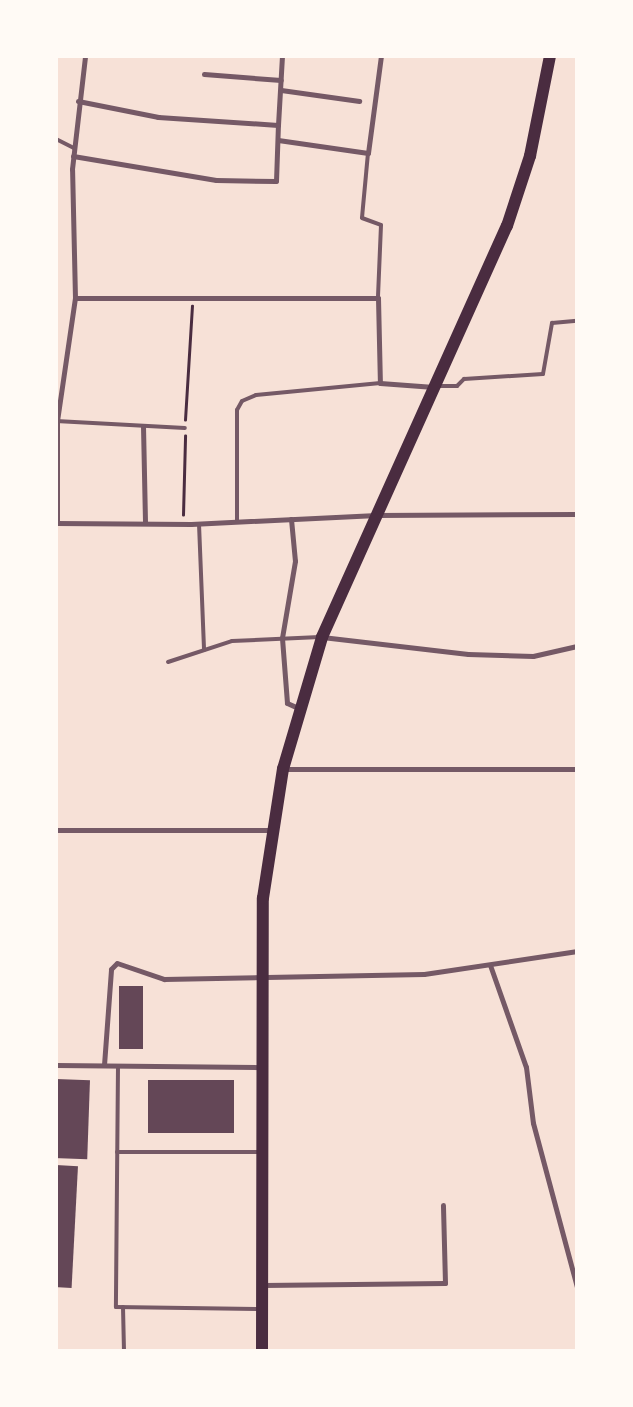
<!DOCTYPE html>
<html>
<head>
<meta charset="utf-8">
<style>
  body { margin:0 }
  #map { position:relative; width:633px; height:1407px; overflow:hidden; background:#f7e1d7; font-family:Spectral,serif }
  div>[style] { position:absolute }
  .building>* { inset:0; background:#644757; transform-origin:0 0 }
  .path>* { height:2.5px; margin:-1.25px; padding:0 1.25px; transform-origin:1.25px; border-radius:1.25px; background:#4a2c40 }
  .service>* { height:4px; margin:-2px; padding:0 2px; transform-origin:2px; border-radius:2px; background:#755966 }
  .minor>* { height:5px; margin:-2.5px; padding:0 2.5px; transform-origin:2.5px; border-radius:2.5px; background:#755966 }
  .primary>* { height:12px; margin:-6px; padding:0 6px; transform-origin:6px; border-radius:6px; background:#4a2c40 }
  span { translate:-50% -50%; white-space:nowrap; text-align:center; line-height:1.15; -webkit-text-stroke:4px #fffaf5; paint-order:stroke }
  .frame { position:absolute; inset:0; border:58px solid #fffaf5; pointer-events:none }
</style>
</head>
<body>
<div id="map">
  <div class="building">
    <div style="left:119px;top:986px;width:24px;height:63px"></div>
    <div style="left:56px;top:1079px;width:34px;height:79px;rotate:2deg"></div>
    <div style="left:148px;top:1080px;width:86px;height:53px"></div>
    <div style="left:56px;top:1165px;width:22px;height:122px;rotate:3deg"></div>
  </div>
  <div class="path">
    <div style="left:185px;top:420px;width:114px;rotate:-86.5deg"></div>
    <div style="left:183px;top:515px;width:79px;rotate:-88.5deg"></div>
  </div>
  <div class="service">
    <div style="left:56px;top:139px;width:20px;rotate:27deg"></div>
    <div style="left:368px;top:153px;width:65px;rotate:95.3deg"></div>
    <div style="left:362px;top:218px;width:20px;rotate:20deg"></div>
    <div style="left:381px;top:225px;width:73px;rotate:92.4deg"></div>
    <div style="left:439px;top:386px;width:18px"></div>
    <div style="left:457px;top:386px;width:10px;rotate:-45deg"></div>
    <div style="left:464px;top:379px;width:79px;rotate:-3.6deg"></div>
    <div style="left:543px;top:374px;width:52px;rotate:-80deg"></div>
    <div style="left:552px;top:323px;width:25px;rotate:-5deg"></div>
    <div style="left:56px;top:421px;width:129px;rotate:3.1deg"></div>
    <div style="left:237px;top:522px;width:112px;rotate:-90deg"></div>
    <div style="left:237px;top:410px;width:10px;rotate:-61deg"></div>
    <div style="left:242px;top:401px;width:15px;rotate:-23deg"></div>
    <div style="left:256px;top:395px;width:125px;rotate:-5.5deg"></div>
    <div style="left:199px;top:524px;width:126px;rotate:87.7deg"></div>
    <div style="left:168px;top:662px;width:67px;rotate:-18.2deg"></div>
    <div style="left:232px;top:641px;width:88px;rotate:-2.6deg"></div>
    <div style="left:118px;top:1066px;width:241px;rotate:90.5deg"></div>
    <div style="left:116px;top:1307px;width:144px;rotate:0.8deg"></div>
    <div style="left:117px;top:1152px;width:143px"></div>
    <div style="left:123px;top:1307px;width:44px;rotate:88.7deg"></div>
  </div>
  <div class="minor">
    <div style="left:204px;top:74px;width:77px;rotate:4.5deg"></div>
    <div style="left:281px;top:90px;width:79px;rotate:8deg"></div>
    <div style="left:78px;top:101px;width:82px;rotate:11.3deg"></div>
    <div style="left:158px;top:117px;width:120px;rotate:3.8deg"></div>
    <div style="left:278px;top:125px;width:69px;rotate:-86.7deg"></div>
    <div style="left:278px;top:140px;width:91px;rotate:8.2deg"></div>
    <div style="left:368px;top:153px;width:98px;rotate:-82.4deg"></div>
    <div style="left:73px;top:156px;width:145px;rotate:9.5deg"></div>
    <div style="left:216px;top:180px;width:60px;rotate:1deg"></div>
    <div style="left:276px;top:181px;width:56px;rotate:-88deg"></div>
    <div style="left:75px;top:298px;width:303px"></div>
    <div style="left:378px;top:298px;width:85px;rotate:88.7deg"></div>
    <div style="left:380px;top:383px;width:54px;rotate:4.2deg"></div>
    <div style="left:143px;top:426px;width:97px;rotate:88.8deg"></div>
    <div style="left:291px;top:519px;width:42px;rotate:84.6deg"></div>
    <div style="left:295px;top:561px;width:78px;rotate:99.6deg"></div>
    <div style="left:282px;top:638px;width:65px;rotate:85.6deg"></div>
    <div style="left:287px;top:703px;width:12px;rotate:24deg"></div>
    <div style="left:56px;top:523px;width:135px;rotate:0.4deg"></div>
    <div style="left:191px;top:524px;width:186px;rotate:-2.8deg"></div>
    <div style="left:377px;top:515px;width:200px;rotate:-0.3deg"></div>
    <div style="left:57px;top:523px;width:102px;rotate:-90deg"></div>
    <div style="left:57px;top:421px;width:124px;rotate:-81.7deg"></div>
    <div style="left:75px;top:298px;width:129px;rotate:-91.3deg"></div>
    <div style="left:72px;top:169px;width:114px;rotate:-83.4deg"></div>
    <div style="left:322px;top:637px;width:147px;rotate:6.6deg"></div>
    <div style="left:468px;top:654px;width:65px;rotate:1.8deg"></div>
    <div style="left:533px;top:656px;width:45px;rotate:-12.8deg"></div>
    <div style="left:285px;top:769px;width:292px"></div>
    <div style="left:56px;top:830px;width:217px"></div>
    <div style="left:490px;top:965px;width:108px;rotate:70.6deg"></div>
    <div style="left:526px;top:1067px;width:56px;rotate:82.9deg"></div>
    <div style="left:533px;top:1123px;width:170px;rotate:75deg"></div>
    <div style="left:56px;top:1065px;width:206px;rotate:0.6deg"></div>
    <div style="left:104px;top:1065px;width:96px;rotate:-85.8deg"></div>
    <div style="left:111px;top:969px;width:8px;rotate:-45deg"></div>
    <div style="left:117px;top:963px;width:50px;rotate:18.8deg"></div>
    <div style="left:164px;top:979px;width:260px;rotate:-1.1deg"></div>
    <div style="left:424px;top:974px;width:155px;rotate:-8.5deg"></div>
    <div style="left:263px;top:1285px;width:182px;rotate:-0.6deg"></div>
    <div style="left:445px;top:1283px;width:78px;rotate:-91.5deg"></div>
  </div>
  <div class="primary">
    <div style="left:262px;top:1351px;width:453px;rotate:-89.9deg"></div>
    <div style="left:263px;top:898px;width:131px;rotate:-81.2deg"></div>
    <div style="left:283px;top:769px;width:138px;rotate:-73.5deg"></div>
    <div style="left:322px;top:637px;width:451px;rotate:-65.8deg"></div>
    <div style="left:507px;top:226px;width:74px;rotate:-71.8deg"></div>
    <div style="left:530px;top:156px;width:102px;rotate:-78.7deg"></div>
  </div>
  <div class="frame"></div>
</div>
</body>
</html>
